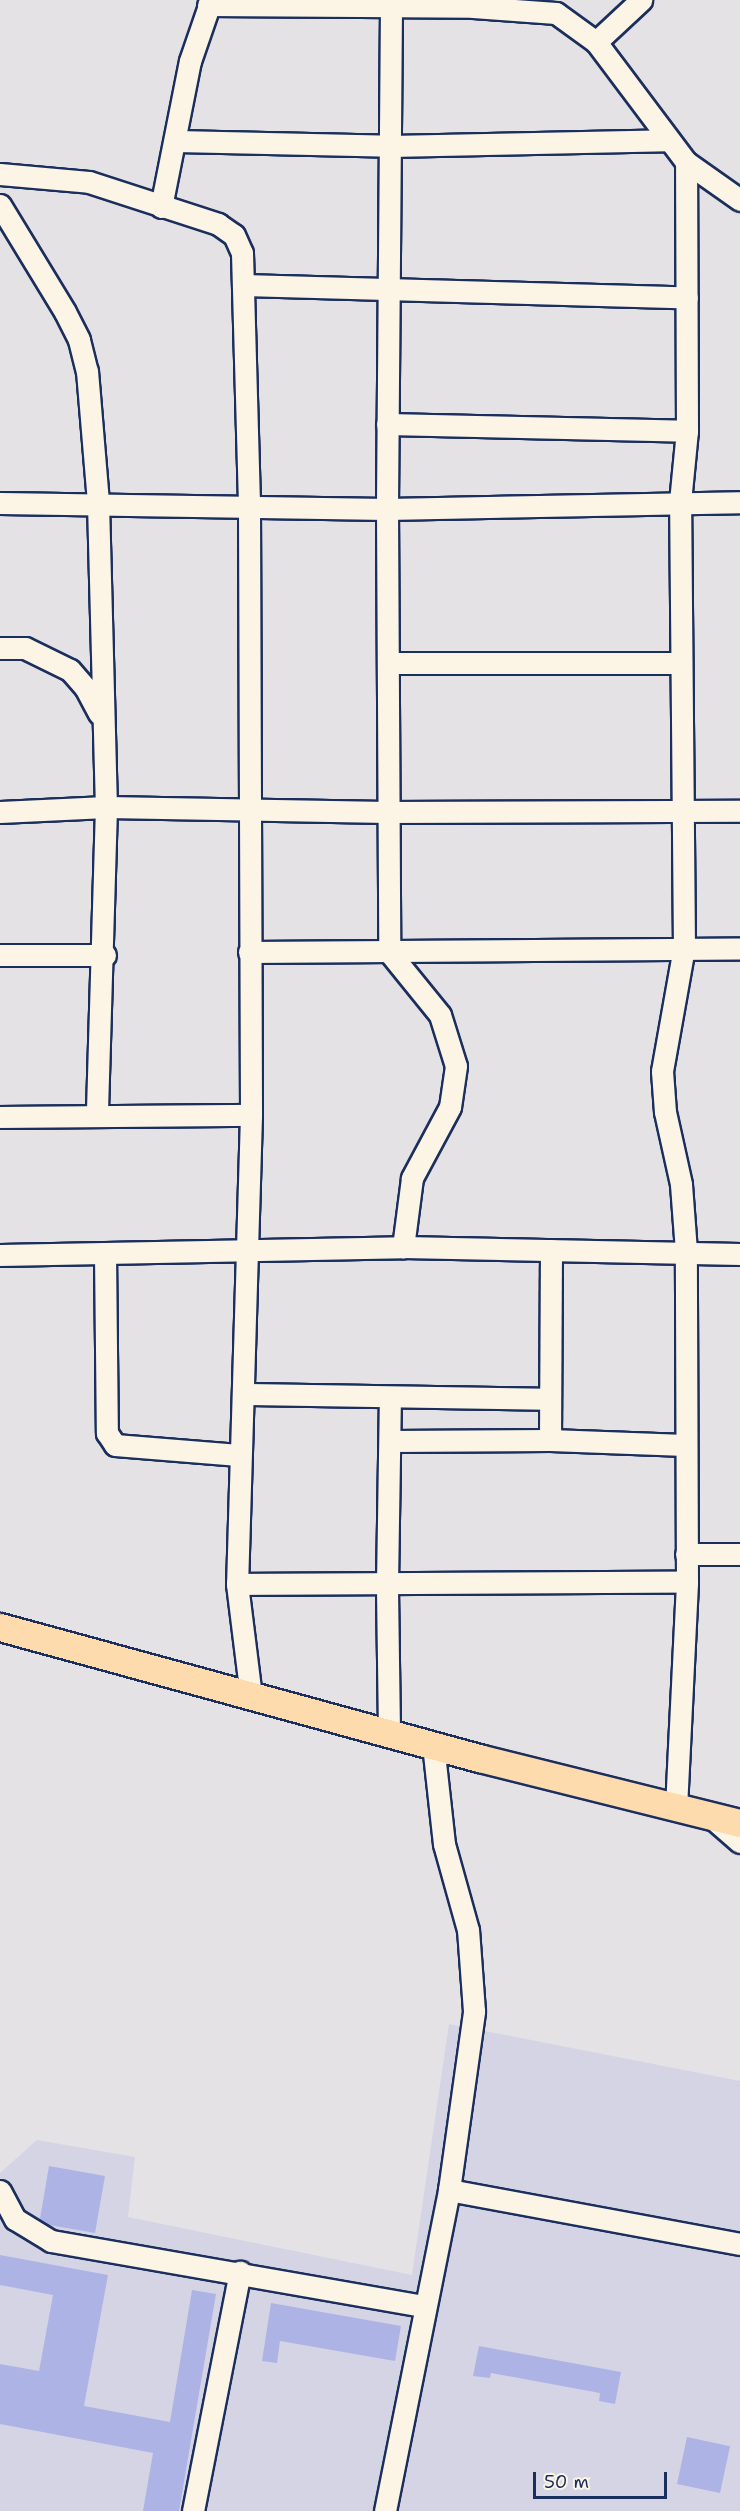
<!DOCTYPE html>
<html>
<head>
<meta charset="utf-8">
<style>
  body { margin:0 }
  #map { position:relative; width:740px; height:2511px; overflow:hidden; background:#e4e2e5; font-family:"Shantell Sans",sans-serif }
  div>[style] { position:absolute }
  .built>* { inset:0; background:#d4d4e5 }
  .building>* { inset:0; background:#adb4e5; transform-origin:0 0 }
  .roads { filter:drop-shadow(2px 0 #1b2f5e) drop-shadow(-2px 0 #1b2f5e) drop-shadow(0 2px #1b2f5e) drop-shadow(0 -2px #1b2f5e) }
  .minor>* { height:21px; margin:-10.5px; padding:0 10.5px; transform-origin:10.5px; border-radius:10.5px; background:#fcf5e5 }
  .major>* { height:27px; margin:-13.5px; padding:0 13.5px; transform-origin:13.5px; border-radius:13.5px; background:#fedbac }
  span { translate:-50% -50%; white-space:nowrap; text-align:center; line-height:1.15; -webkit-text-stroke:4.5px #fcf5e5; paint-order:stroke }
  .scale { position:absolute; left:533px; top:2472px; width:134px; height:27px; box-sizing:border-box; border:3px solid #1b2f5e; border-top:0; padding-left:8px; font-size:18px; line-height:21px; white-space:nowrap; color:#1b2f5e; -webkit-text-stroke:4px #fcf5e5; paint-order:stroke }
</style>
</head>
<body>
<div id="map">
  <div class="built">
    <div style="clip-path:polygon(449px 2024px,740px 2081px,740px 2511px,0 2511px,0 2173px,37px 2140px,135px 2157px,128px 2217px,412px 2275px)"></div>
  </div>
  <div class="building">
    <div style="clip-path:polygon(49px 2166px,105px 2176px,95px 2233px,49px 2225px,40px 2219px)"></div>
    <div style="clip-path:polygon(0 2255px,108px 2275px,84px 2406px,170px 2422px,192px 2290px,216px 2294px,179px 2511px,143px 2511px,153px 2453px,0 2424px,0 2364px,39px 2371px,53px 2295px,0 2285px)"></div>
    <div style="clip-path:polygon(271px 2303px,401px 2326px,395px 2361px,280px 2341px,277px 2363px,262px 2361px)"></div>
    <div style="clip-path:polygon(479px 2346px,621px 2372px,615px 2404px,599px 2401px,600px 2393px,491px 2373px,490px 2378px,473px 2376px)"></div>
    <div style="left:687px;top:2437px;width:44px;height:48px;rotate:12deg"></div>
  </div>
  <div class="roads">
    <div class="minor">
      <div style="left:208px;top:5px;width:265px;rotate:0.4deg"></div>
      <div style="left:473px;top:7px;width:83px;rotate:4.1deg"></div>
      <div style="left:556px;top:13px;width:49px;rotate:35.9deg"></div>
      <div style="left:596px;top:42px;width:150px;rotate:53.1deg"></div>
      <div style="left:686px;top:162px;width:66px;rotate:35.1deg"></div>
      <div style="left:391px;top:6px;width:503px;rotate:90.46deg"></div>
      <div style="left:387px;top:509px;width:443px;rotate:89.7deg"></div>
      <div style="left:389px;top:952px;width:81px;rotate:51deg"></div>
      <div style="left:440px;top:1015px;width:53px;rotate:72.6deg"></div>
      <div style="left:456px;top:1066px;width:41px;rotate:98.3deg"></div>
      <div style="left:450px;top:1107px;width:81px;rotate:118.2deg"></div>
      <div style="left:412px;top:1178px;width:70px;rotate:97.4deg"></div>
      <div style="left:596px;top:42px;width:62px;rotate:-43deg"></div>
      <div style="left:176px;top:141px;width:214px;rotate:1.3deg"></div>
      <div style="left:390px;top:146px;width:277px;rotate:-1.2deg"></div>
      <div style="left:0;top:174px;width:89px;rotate:5.1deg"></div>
      <div style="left:89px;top:182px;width:136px;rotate:18deg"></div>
      <div style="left:218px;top:224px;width:19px;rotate:35deg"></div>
      <div style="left:234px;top:235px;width:20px;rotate:66deg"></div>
      <div style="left:242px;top:253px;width:254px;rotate:88.4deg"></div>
      <div style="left:249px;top:507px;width:608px;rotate:89.81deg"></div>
      <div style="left:251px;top:1115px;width:469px;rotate:91.7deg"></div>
      <div style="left:237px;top:1584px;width:113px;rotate:82.9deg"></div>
      <div style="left:0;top:205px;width:125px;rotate:58.7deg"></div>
      <div style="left:65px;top:312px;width:31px;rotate:63deg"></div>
      <div style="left:79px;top:340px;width:32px;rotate:76deg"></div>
      <div style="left:87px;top:371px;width:132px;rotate:85.2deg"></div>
      <div style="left:98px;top:503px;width:304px;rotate:88.5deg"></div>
      <div style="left:106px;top:807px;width:309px;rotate:91.7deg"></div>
      <div style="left:161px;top:207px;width:149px;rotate:-78.8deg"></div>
      <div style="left:190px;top:61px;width:65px;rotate:-71deg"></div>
      <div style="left:245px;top:285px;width:442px;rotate:1.6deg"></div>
      <div style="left:387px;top:424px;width:300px;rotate:1.3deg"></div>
      <div style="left:0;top:503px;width:387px;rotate:0.9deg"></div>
      <div style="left:387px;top:509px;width:353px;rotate:-1.1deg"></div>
      <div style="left:0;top:648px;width:25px"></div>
      <div style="left:25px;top:648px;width:50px;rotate:26.1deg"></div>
      <div style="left:70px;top:670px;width:23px;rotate:49deg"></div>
      <div style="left:85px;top:687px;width:30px;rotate:62deg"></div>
      <div style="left:388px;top:663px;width:293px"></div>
      <div style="left:0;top:812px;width:106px;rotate:-2.7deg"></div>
      <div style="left:106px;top:807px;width:281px;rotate:1deg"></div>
      <div style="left:387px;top:812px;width:353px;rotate:-0.2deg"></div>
      <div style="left:249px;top:952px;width:491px;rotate:-0.4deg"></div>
      <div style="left:0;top:955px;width:105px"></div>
      <div style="left:0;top:1117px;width:251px;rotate:-0.5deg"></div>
      <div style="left:105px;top:1253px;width:180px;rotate:89.4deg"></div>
      <div style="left:107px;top:1433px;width:14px;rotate:56deg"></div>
      <div style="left:115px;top:1445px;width:124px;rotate:4.6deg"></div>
      <div style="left:0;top:1255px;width:403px;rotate:-1.1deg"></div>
      <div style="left:403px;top:1247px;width:337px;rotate:1.2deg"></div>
      <div style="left:243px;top:1394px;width:307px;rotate:0.9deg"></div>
      <div style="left:550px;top:1440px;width:190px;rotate:-89.7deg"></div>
      <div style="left:392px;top:1441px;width:158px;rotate:-0.4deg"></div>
      <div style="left:550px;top:1440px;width:135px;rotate:2.1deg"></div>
      <div style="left:686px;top:1554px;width:54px"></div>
      <div style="left:237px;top:1584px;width:450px;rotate:-0.3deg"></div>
      <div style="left:389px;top:1732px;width:148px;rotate:-90.8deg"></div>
      <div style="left:387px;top:1584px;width:185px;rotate:-89.1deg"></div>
      <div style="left:676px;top:1808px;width:226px;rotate:-87.2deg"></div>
      <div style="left:687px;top:1582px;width:331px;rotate:-90.2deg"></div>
      <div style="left:686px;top:1251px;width:67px;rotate:-94.3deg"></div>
      <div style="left:681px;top:1184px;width:74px;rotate:-102.5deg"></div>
      <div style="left:665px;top:1112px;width:41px;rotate:-94.2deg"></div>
      <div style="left:662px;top:1071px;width:125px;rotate:-79.9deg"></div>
      <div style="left:684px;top:948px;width:446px;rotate:-90.5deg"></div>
      <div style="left:680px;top:502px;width:71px;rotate:-84.4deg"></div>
      <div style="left:687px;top:431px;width:269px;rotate:-90.2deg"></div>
      <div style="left:711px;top:1817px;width:38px;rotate:41deg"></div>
      <div style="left:449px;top:2190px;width:296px;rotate:10.5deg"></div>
      <div style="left:0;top:2191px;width:32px;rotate:62deg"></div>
      <div style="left:15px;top:2219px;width:42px;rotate:31.4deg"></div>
      <div style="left:51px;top:2241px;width:378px;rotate:9.9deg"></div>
      <div style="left:193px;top:2511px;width:244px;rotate:-78.9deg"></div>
      <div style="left:385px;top:2511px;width:327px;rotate:-78.7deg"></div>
      <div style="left:449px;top:2190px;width:181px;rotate:-82deg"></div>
      <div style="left:474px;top:2011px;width:81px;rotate:-94.2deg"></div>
      <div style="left:468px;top:1930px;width:89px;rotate:-105.6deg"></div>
      <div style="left:444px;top:1844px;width:100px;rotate:-96.3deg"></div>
    </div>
    <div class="major">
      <div style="left:0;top:1627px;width:497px;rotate:15.3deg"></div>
      <div style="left:479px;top:1758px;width:269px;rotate:14deg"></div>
    </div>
  </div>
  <div class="scale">50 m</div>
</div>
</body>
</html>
